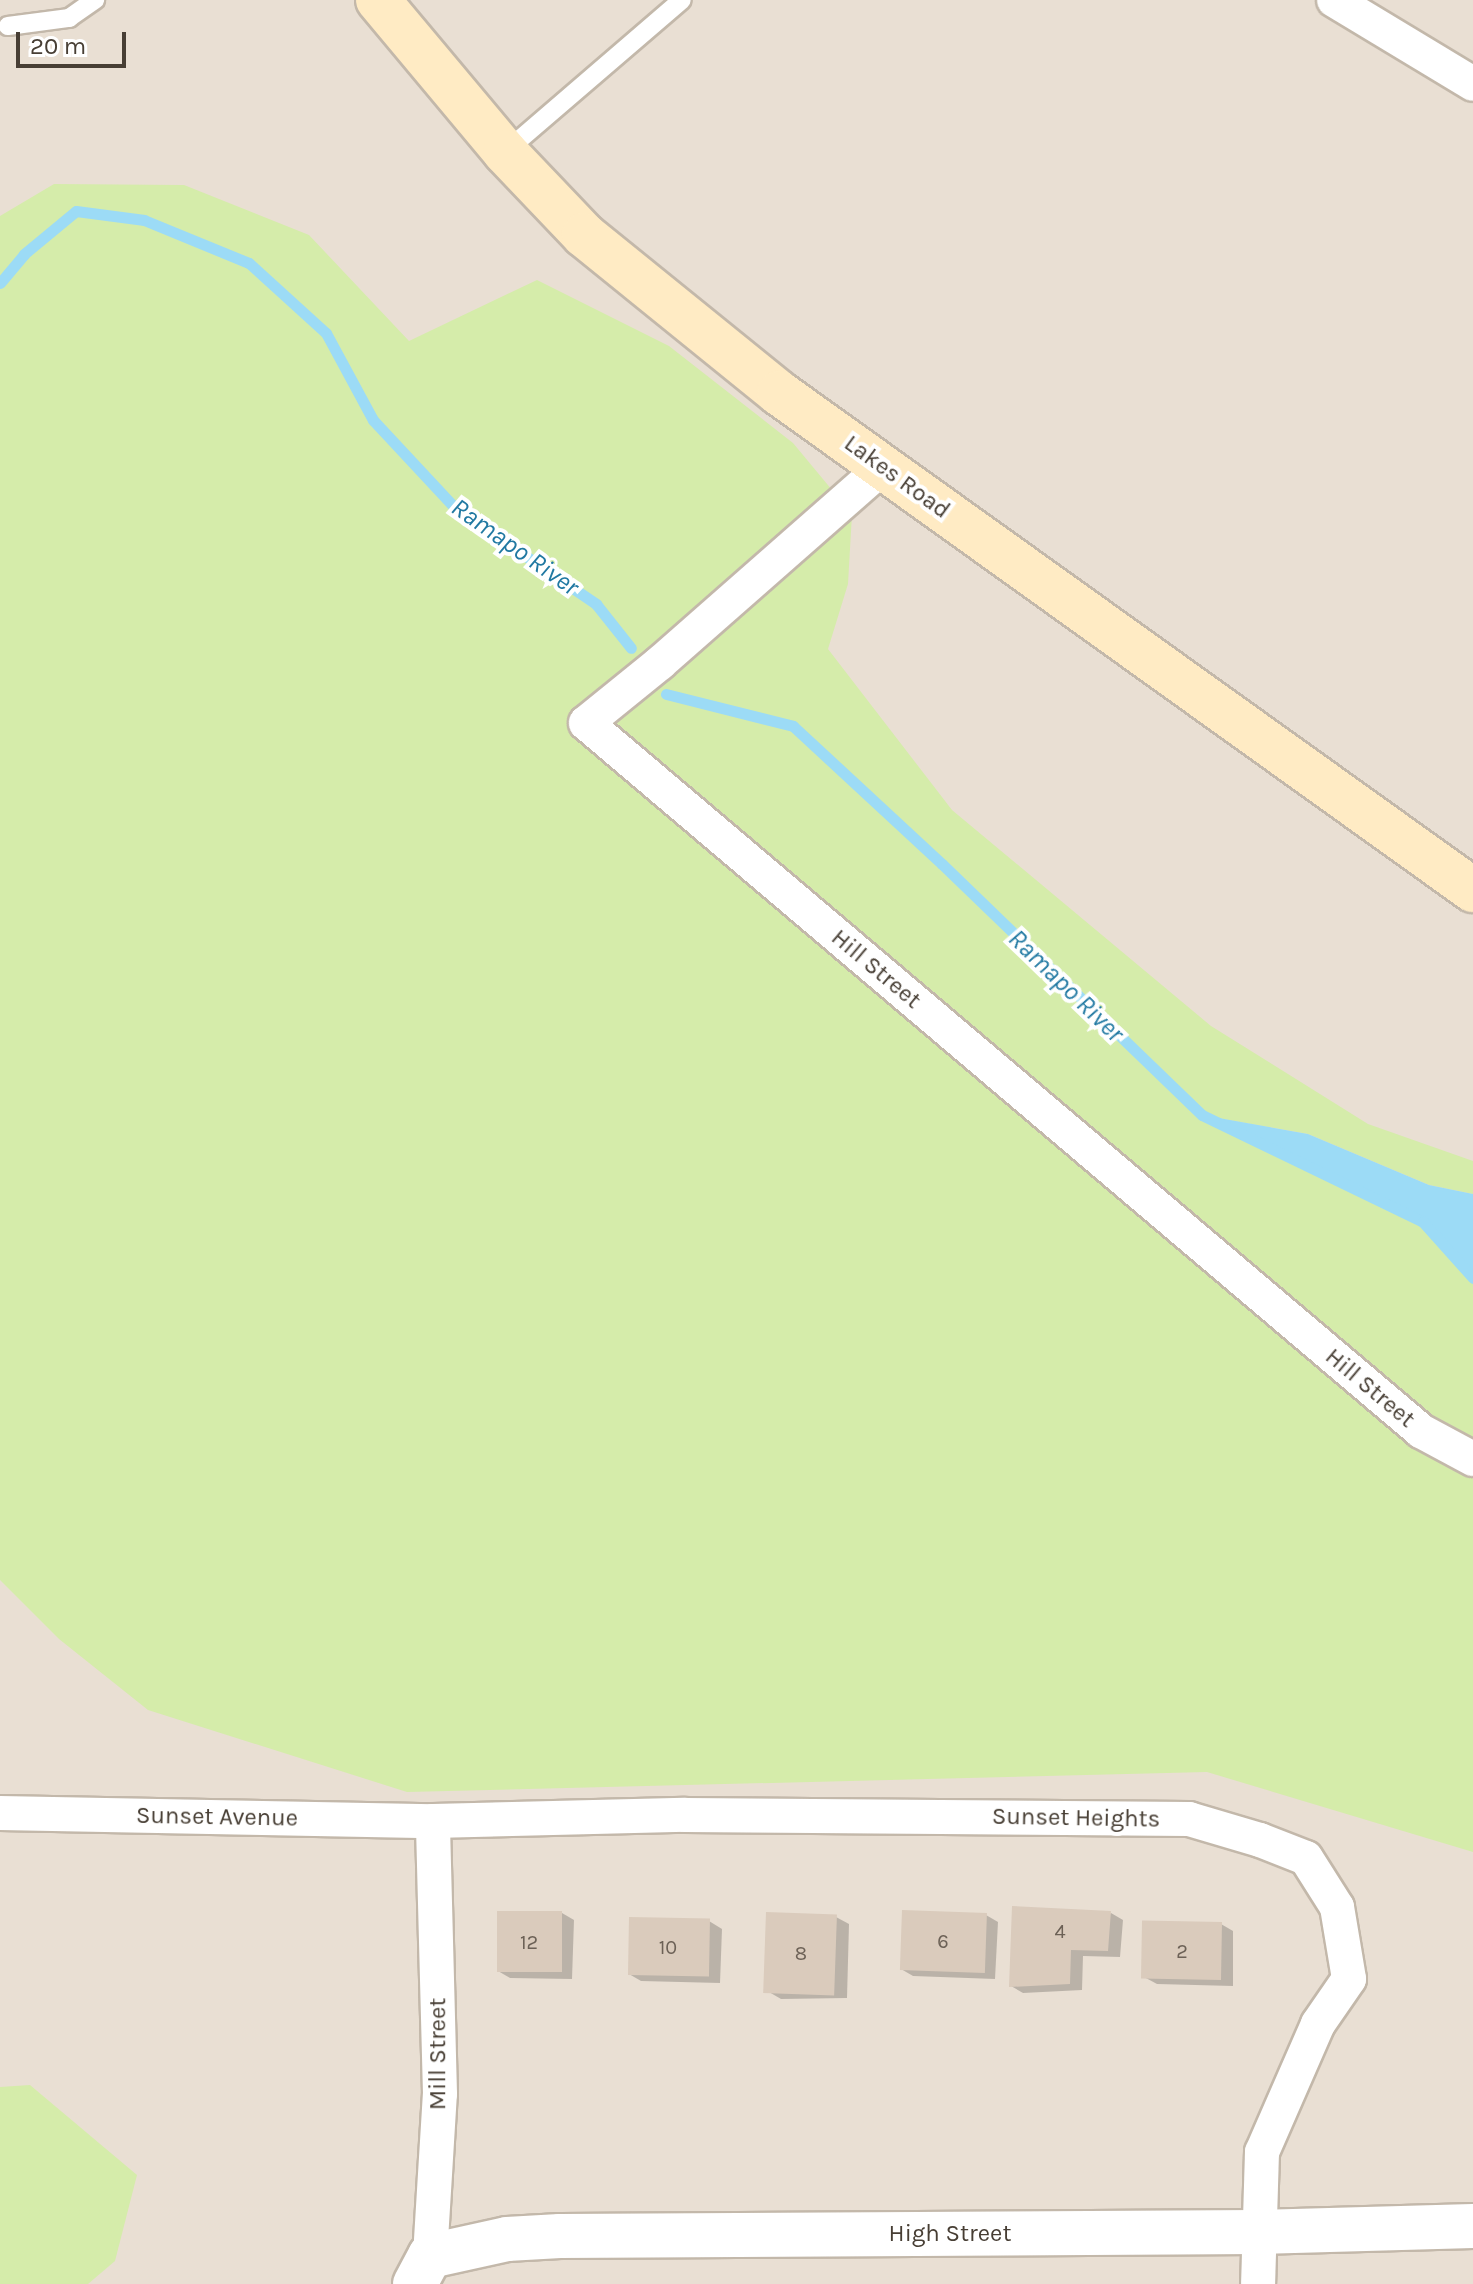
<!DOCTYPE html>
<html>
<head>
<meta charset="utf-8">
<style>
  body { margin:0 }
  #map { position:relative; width:1473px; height:2284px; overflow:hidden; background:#f4eee5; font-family:Karla,sans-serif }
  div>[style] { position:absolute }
  .residential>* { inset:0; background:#e9dfd3; transform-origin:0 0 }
  .green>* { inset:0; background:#d5ecaa }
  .water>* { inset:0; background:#9cdbf6 }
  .shadow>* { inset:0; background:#0003 }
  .stream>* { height:11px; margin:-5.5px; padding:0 5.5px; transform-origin:5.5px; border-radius:5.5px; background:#9cdbf6 }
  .building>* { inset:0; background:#dacbbc; transform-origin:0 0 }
  .roads { filter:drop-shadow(2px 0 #c3b8aa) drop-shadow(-2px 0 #c3b8aa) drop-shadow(0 2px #c3b8aa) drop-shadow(0 -2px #c3b8aa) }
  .service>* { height:18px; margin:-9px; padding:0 9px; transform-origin:9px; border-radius:9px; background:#fff }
  .minor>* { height:34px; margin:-17px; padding:0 17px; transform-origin:17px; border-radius:17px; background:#fff }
  .tertiary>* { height:44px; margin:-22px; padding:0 22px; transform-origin:22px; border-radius:22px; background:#fff }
  .secondary>* { height:44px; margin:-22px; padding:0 22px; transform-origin:22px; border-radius:22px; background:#ffebc4 }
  span { translate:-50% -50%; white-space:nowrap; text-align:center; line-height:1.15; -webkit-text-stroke:8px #fff; paint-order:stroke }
  .number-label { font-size:20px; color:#6c6156 }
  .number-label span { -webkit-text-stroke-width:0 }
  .street-label { font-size:24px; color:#473e34 }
  .water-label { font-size:26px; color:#2179a2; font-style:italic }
  .scale { position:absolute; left:16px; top:32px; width:110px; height:36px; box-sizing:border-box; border:4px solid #473e34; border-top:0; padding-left:10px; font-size:24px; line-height:28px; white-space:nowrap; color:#473e34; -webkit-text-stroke:6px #fff; paint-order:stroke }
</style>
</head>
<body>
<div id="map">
  <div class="residential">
    <div style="left:0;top:0;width:1473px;height:2284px"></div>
  </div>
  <div class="green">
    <div style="clip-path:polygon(54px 184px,184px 185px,309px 235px,409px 341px,537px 280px,669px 346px,793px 443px,852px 514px,848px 584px,828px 649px,952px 810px,1211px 1026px,1368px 1124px,1473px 1161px,1473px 1194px,1429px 1185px,1308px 1134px,1206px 1116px,1423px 1222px,1473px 1278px,1473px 1852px,1207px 1772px,407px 1792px,148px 1710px,59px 1639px,0 1580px,0 216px)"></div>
    <div style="clip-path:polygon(30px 2085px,137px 2175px,115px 2261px,88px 2284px,0 2284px,0 2087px)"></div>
  </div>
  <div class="water">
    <div style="clip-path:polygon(1202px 1115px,1308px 1134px,1429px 1185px,1473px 1194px,1473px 1278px,1423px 1222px)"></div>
  </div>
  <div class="shadow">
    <div style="clip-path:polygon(562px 1913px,574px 1920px,572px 1979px,510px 1978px,498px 1971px)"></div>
    <div style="clip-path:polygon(1111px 1913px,1123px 1920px,1120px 1957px,1083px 1956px,1082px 1990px,1023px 1993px,1011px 1986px)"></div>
    <div style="clip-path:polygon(986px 1915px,998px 1922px,995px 1979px,913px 1976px,901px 1969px)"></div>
    <div style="clip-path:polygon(836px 1917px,849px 1924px,847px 1998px,781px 1999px,769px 1992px)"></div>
    <div style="clip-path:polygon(709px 1921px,722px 1929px,720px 1983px,641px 1981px,629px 1974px)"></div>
    <div style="clip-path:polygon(1221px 1924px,1233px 1931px,1233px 1986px,1157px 1984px,1144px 1977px)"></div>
  </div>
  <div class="stream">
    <div style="left:0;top:283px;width:38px;rotate:-50deg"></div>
    <div style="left:24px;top:254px;width:67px;rotate:-39.6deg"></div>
    <div style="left:76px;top:211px;width:69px;rotate:7.5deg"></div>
    <div style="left:144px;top:220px;width:113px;rotate:22.3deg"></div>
    <div style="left:249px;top:263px;width:104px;rotate:42.3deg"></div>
    <div style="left:326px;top:333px;width:99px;rotate:61.6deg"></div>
    <div style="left:373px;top:420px;width:120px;rotate:47deg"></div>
    <div style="left:455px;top:508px;width:171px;rotate:34.2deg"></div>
    <div style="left:596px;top:604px;width:56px;rotate:51.5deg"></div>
    <div style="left:666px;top:694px;width:131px;rotate:14.1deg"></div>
    <div style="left:793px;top:726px;width:203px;rotate:42.8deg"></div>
    <div style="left:942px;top:864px;width:361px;rotate:44deg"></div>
    <div style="left:1202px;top:1115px;width:246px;rotate:25.8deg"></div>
    <div style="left:1423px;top:1222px;width:75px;rotate:48.2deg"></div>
  </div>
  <div class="building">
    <div style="clip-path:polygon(1012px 1906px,1111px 1911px,1108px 1951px,1071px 1950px,1070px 1984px,1009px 1987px)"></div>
    <div style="left:902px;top:1910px;width:85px;height:60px;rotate:2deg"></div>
    <div style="left:497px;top:1911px;width:65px;height:61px"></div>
    <div style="left:766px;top:1912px;width:71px;height:81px;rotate:2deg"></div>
    <div style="left:629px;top:1917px;width:81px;height:58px;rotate:1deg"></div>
    <div style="left:1222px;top:1922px;width:58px;height:80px;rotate:91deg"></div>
  </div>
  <div class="roads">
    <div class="service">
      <div style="left:8px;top:26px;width:62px;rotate:-7.5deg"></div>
      <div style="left:69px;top:18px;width:32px;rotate:-35deg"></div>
      <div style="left:505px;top:152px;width:233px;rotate:-40.7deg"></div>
    </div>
    <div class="minor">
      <div style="left:1334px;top:0;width:162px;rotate:31.1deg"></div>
      <div style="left:883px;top:467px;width:297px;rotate:138.7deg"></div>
      <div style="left:660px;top:663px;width:95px;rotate:141deg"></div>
      <div style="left:586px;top:723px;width:1095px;rotate:40.29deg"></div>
      <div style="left:1421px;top:1431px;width:59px;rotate:28.3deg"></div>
      <div style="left:0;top:1813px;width:433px;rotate:1.1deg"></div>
      <div style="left:433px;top:1821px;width:252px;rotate:-1.4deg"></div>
      <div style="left:685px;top:1815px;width:504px;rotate:0.45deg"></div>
      <div style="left:1189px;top:1819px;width:74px;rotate:16.5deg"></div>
      <div style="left:1260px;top:1840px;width:49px;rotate:21.4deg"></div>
      <div style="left:1306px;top:1858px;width:58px;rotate:57.7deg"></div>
      <div style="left:1337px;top:1907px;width:73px;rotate:80.5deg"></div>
      <div style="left:1349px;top:1979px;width:55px;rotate:124.6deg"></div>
      <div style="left:1318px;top:2024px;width:140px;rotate:113.6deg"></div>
      <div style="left:1262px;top:2152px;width:132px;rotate:91.7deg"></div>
      <div style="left:430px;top:2256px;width:162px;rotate:-86.5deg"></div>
      <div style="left:440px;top:2094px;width:273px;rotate:-91.5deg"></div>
    </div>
    <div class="tertiary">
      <div style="left:415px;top:2284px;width:32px;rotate:-62deg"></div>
      <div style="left:430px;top:2256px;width:79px;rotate:-12.4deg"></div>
      <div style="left:507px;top:2239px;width:53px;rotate:-3.2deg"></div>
      <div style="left:560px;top:2236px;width:698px;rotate:-0.33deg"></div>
      <div style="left:1258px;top:2232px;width:215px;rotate:-1.6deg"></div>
    </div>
    <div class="secondary">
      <div style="left:378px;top:0;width:198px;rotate:50.1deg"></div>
      <div style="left:505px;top:152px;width:115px;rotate:46.4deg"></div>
      <div style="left:584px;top:235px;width:251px;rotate:39deg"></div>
      <div style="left:779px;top:393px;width:854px;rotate:35.61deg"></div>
    </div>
  </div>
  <div class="number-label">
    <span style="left:1060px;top:1931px">4</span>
    <span style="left:943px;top:1941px">6</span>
    <span style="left:529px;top:1942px">12</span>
    <span style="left:668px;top:1947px">10</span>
    <span style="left:1182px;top:1951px">2</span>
    <span style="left:801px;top:1953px">8</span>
  </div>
  <div class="street-label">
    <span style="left:897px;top:477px;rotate:36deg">Lakes Road</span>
    <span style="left:876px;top:969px;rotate:40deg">Hill Street</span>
    <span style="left:1370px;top:1388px;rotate:40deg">Hill Street</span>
    <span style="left:217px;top:1817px;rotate:1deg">Sunset Avenue</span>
    <span style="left:1076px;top:1818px;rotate:1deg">Sunset Heights</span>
    <span style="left:438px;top:2054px;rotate:-90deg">Mill Street</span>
    <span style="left:950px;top:2234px">High Street</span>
  </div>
  <div class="water-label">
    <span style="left:515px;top:547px;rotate:35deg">Ramapo River</span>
    <span style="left:1066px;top:986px;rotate:44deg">Ramapo River</span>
  </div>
  <div class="scale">20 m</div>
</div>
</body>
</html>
